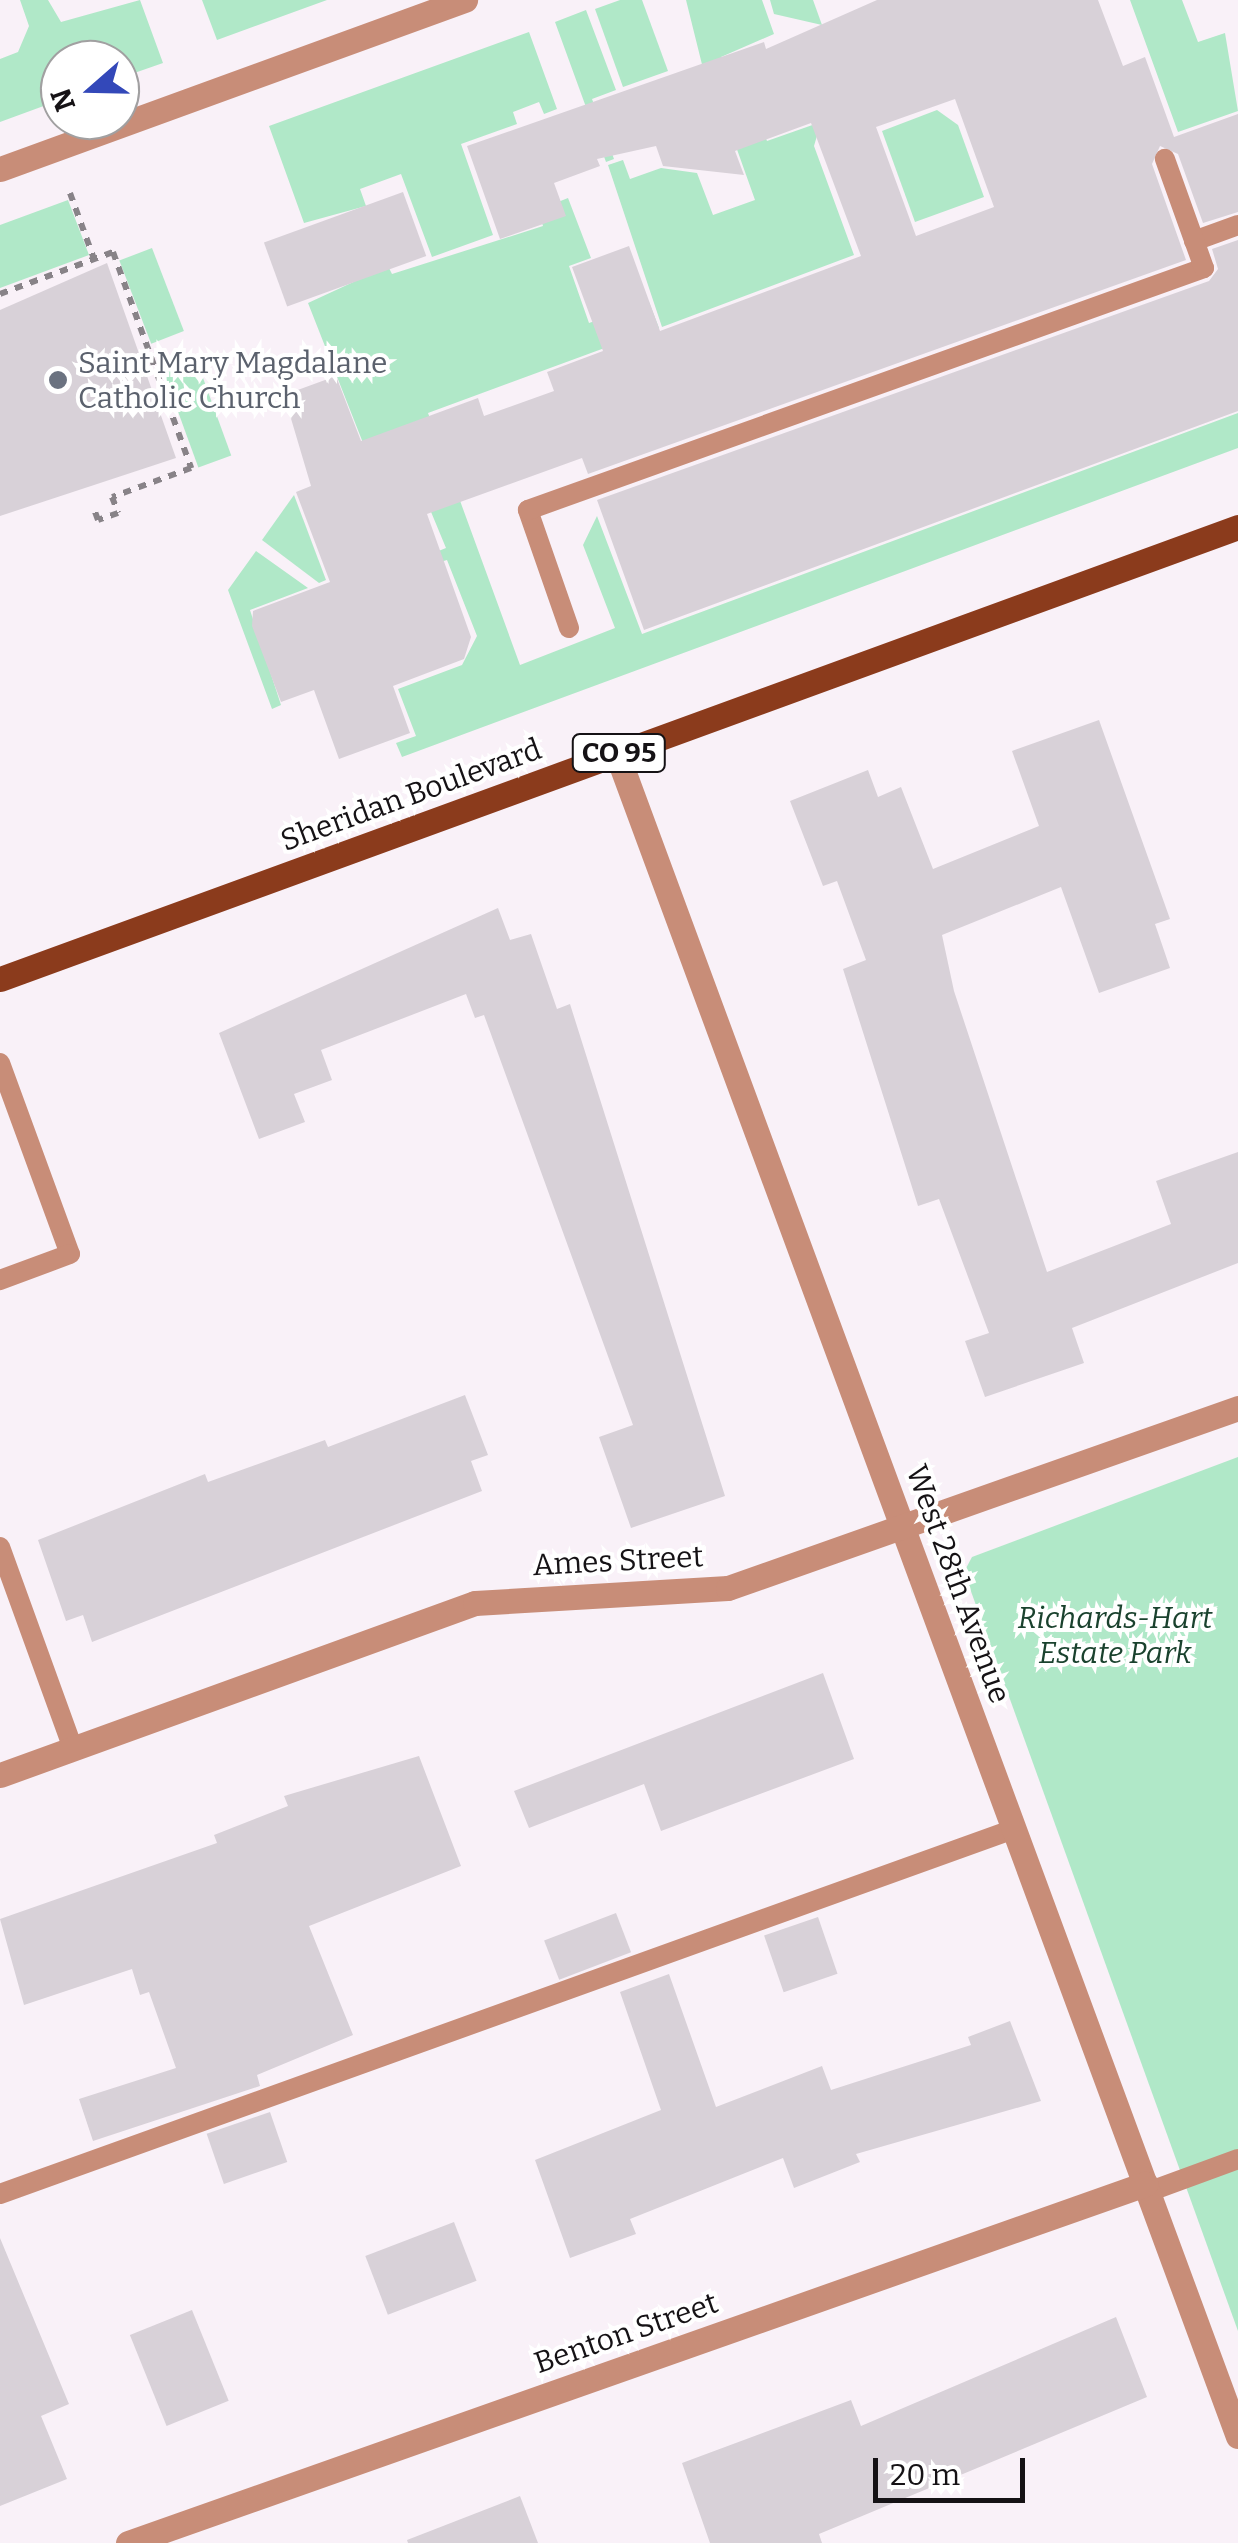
<!DOCTYPE html>
<html>
<head>
<meta charset="utf-8">
<style>
  body { margin:0 }
  #map { position:relative; width:1238px; height:2543px; overflow:hidden; background:#f9f1f8; font-family:Bitter,serif }
  div>[style] { position:absolute }
  .green>* { inset:0; background:#b0e8c8; transform-origin:0 0 }
  .building>* { inset:0; background:#d8d1d8; transform-origin:0 0 }
  .path>* { height:6px; margin-top:-3px; transform-origin:0; background:repeating-linear-gradient(90deg,#888388 0 8px,transparent 0 16px) }
  .lane>* { height:20px; margin:-10px; padding:0 10px; transform-origin:10px; border-radius:10px; background:#c88d78 }
  .street>* { height:25px; margin:-12.5px; padding:0 12.5px; transform-origin:12.5px; border-radius:12.5px; background:#c88d78 }
  .primary>* { height:25px; margin:-12.5px; padding:0 12.5px; transform-origin:12.5px; border-radius:12.5px; background:#8b3b1c }
  .dots>* { width:28px; height:28px; translate:-50% -50%; box-sizing:border-box; border:5px solid #fff; border-radius:50% }
  span { translate:-50% -50%; white-space:nowrap; text-align:center; line-height:1.15; -webkit-text-stroke:8px #fff; paint-order:stroke }
  .shield-label span { padding:2px 8px; background:#fff; border:2px solid; border-radius:8px; -webkit-text-stroke-width:0 }
  .shield-label { font-size:28px; color:#151215; font-weight:700 }
  .worship-label { font-size:30px; color:#5b616d }
  .left { translate:0 -50%; text-align:left }
  .street-label { font-size:30px; color:#151215 }
  .park-label { font-size:30px; color:#1a422e; font-style:italic }
  .north { position:absolute; left:40px; top:40px; width:100px; height:100px; box-sizing:border-box; background:#fff; border:2px solid #a1a0a1; border-radius:50%; rotate:250deg; font-size:28px; font-weight:700; line-height:40px; text-align:center; color:#151215 }
  .north::after { content:''; display:block; margin:auto; width:35px; height:45px; background:#3348b9; clip-path:polygon(50% 0,100% 100%,50% 72%,0 100%) }
  .scale { position:absolute; left:873px; top:2458px; width:152px; height:45px; box-sizing:border-box; border:5px solid #151215; border-top:0; padding-left:12px; font-size:30px; line-height:35px; white-space:nowrap; color:#151215; -webkit-text-stroke:8px #fff; paint-order:stroke }
</style>
</head>
<body>
<div id="map">
  <div class="green">
    <div style="clip-path:polygon(20px 0,48px 0,61px 22px,140px 0,163px 63px,120px 78px,120px 60px,60px 60px,60px 100px,0 122px,0 59px,18px 52px,29px 26px)"></div>
    <div style="clip-path:polygon(202px 0,327px 0,217px 40px)"></div>
    <div style="clip-path:polygon(620px 0,642px 0,668px 71px,623px 87px,595px 9px)"></div>
    <div style="clip-path:polygon(686px 0,762px 0,774px 34px,721px 57px,746px 125px,759px 121px,767px 141px,821px 122px,814px 146px,854px 255px,662px 327px,608px 165px,623px 160px,630px 179px,661px 168px,697px 173px,713px 215px,755px 200px,734px 141px,722px 145px)"></div>
    <div style="clip-path:polygon(770px 0,813px 0,822px 25px,774px 14px)"></div>
    <div style="clip-path:polygon(1130px 0,1182px 0,1198px 42px,1225px 33px,1238px 111px,1178px 132px)"></div>
    <div style="clip-path:polygon(586px 10px,616px 90px,592px 99px,614px 159px,606px 162px,555px 22px)"></div>
    <div style="clip-path:polygon(529px 32px,557px 109px,544px 114px,539px 102px,513px 112px,517px 124px,461px 144px,493px 235px,432px 257px,401px 174px,360px 189px,366px 206px,304px 223px,269px 126px)"></div>
    <div style="clip-path:polygon(937px 110px,958px 125px,984px 197px,915px 222px,882px 131px)"></div>
    <div style="clip-path:polygon(568px 198px,591px 258px,569px 266px,589px 323px,649px 302px,659px 328px,428px 413px,520px 665px,615px 628px,583px 545px,597px 516px,642px 634px,1238px 413px,1238px 448px,402px 757px,396px 743px,416px 736px,398px 689px,462px 665px,477px 636px,447px 560px,430px 565px,426px 556px,446px 548px,429px 507px,378px 481px,308px 303px,388px 266px,392px 274px,543px 226px,538px 210px)"></div>
    <div style="clip-path:polygon(68px 200px,89px 255px,0 288px,0 225px)"></div>
    <div style="left:152px;top:248px;width:89px;height:35px;rotate:69deg"></div>
    <div style="left:195px;top:356px;width:106px;height:35px;rotate:70deg"></div>
    <div style="clip-path:polygon(294px 495px,326px 580px,319px 583px,262px 540px)"></div>
    <div style="clip-path:polygon(256px 551px,308px 588px,250px 610px,281px 705px,272px 709px,228px 590px)"></div>
    <div style="clip-path:polygon(1238px 1457px,1238px 2331px,964px 1572px,972px 1557px)"></div>
  </div>
  <div class="building">
    <div style="clip-path:polygon(evenodd,877px 0,1098px 0,1123px 66px,1145px 57px,1174px 137px,1238px 114px,1238px 212px,1203px 223px,1178px 154px,1160px 146px,1152px 164px,1186px 260px,588px 474px,582px 458px,427px 514px,471px 637px,464px 659px,393px 686px,410px 733px,339px 759px,314px 690px,281px 702px,252px 626px,253px 611px,330px 582px,296px 492px,311px 486px,284px 395px,336px 376px,361px 441px,478px 398px,484px 416px,554px 391px,547px 372px,603px 351px,572px 267px,629px 246px,660px 331px,861px 256px,811px 123px,735px 151px,744px 175px,663px 166px,656px 146px,597px 159px,600px 166px,554px 183px,566px 216px,500px 239px,467px 146px,764px 42px,766px 49px,877px 0,955px 99px,994px 207px,916px 236px,876px 127px,955px 99px)"></div>
    <div style="left:403px;top:192px;width:68px;height:148px;rotate:70deg"></div>
    <div style="clip-path:polygon(1238px 240px,1238px 411px,644px 630px,597px 500px,1209px 281px,1218px 269px,1212px 249px)"></div>
    <div style="clip-path:polygon(107px 263px,176px 458px,0 516px,0 310px)"></div>
    <div style="clip-path:polygon(1099px 720px,1170px 919px,1155px 924px,1170px 968px,1099px 993px,1061px 887px,942px 935px,954px 991px,1047px 1272px,1171px 1224px,1156px 1181px,1238px 1152px,1238px 1263px,1072px 1328px,1084px 1363px,985px 1397px,965px 1341px,989px 1333px,939px 1199px,918px 1206px,843px 969px,866px 960px,837px 881px,823px 886px,790px 801px,868px 770px,878px 797px,901px 787px,933px 869px,1039px 826px,1012px 751px)"></div>
    <div style="clip-path:polygon(498px 908px,510px 940px,531px 934px,557px 1009px,570px 1004px,725px 1496px,631px 1528px,599px 1437px,633px 1425px,484px 1015px,475px 1018px,466px 994px,321px 1050px,332px 1080px,294px 1094px,305px 1122px,259px 1139px,219px 1033px)"></div>
    <div style="clip-path:polygon(465px 1395px,488px 1455px,471px 1461px,482px 1491px,92px 1642px,83px 1615px,66px 1621px,38px 1540px,205px 1474px,208px 1482px,325px 1440px,328px 1447px)"></div>
    <div style="clip-path:polygon(823px 1673px,854px 1759px,661px 1831px,644px 1784px,529px 1828px,514px 1791px)"></div>
    <div style="clip-path:polygon(419px 1756px,461px 1866px,309px 1926px,353px 2035px,257px 2075px,260px 2086px,93px 2141px,79px 2099px,176px 2068px,149px 1992px,140px 1995px,132px 1969px,24px 2005px,0 1919px,217px 1843px,214px 1835px,288px 1806px,284px 1796px)"></div>
    <div style="left:616px;top:1913px;width:42px;height:77px;rotate:69deg"></div>
    <div style="left:818px;top:1917px;width:60px;height:57px;rotate:71deg"></div>
    <div style="clip-path:polygon(669px 1974px,716px 2107px,822px 2066px,831px 2090px,971px 2045px,968px 2037px,1010px 2021px,1041px 2101px,856px 2154px,860px 2162px,794px 2188px,783px 2158px,630px 2219px,636px 2234px,570px 2258px,535px 2160px,661px 2110px,620px 1992px)"></div>
    <div style="left:270px;top:2112px;width:53px;height:67px;rotate:71deg"></div>
    <div style="left:454px;top:2222px;width:63px;height:95px;rotate:69deg"></div>
    <div style="clip-path:polygon(0 2238px,69px 2404px,41px 2416px,67px 2479px,0 2506px)"></div>
    <div style="left:192px;top:2310px;width:98px;height:67px;rotate:68deg"></div>
    <div style="clip-path:polygon(1116px 2317px,1147px 2397px,819px 2534px,822px 2543px,710px 2543px,682px 2463px,851px 2400px,861px 2426px)"></div>
    <div style="clip-path:polygon(520px 2496px,538px 2543px,408px 2543px,407px 2540px)"></div>
  </div>
  <div class="path">
    <div style="left:70px;top:193px;width:70px;rotate:70deg"></div>
    <div style="left:0;top:294px;width:121px;rotate:-20.4deg"></div>
    <div style="left:113px;top:252px;width:230px;rotate:70.1deg"></div>
    <div style="left:191px;top:468px;width:84px;rotate:159.8deg"></div>
    <div style="left:112px;top:497px;width:17px;rotate:69deg"></div>
    <div style="left:118px;top:513px;width:21px;rotate:161deg"></div>
    <div style="left:98px;top:520px;width:12px;rotate:-110deg"></div>
  </div>
  <div class="lane">
    <div style="left:1194px;top:241px;width:47px;rotate:-20deg"></div>
    <div style="left:569px;top:628px;width:125px;rotate:-109.2deg"></div>
    <div style="left:528px;top:510px;width:718px;rotate:-19.7deg"></div>
    <div style="left:1204px;top:268px;width:116px;rotate:-109.7deg"></div>
    <div style="left:0;top:1063px;width:203px;rotate:69.9deg"></div>
    <div style="left:70px;top:1254px;width:75px;rotate:159.6deg"></div>
    <div style="left:0;top:1547px;width:215px;rotate:70.1deg"></div>
    <div style="left:1148px;top:2192px;width:96px;rotate:-20.1deg"></div>
    <div style="left:0;top:2194px;width:1078px;rotate:-19.8deg"></div>
  </div>
  <div class="street">
    <div style="left:0;top:169px;width:495px;rotate:-20deg"></div>
    <div style="left:617px;top:754px;width:1793px;rotate:69.74deg"></div>
    <div style="left:0;top:1775px;width:505px;rotate:-19.91deg"></div>
    <div style="left:475px;top:1603px;width:253px;rotate:-3.4deg"></div>
    <div style="left:728px;top:1588px;width:541px;rotate:-19.44deg"></div>
    <div style="left:128px;top:2543px;width:1079px;rotate:-19.44deg"></div>
  </div>
  <div class="primary">
    <div style="left:0;top:979px;width:1318px;rotate:-20.06deg"></div>
  </div>
  <div class="dots">
    <div style="left:58px;top:380px;background:#6b7280"></div>
  </div>
  <div class="shield-label">
    <span style="left:619px;top:753px">CO 95</span>
  </div>
  <div class="worship-label">
    <span class="left" style="left:78px;top:380px">Saint Mary Magdalane<br>Catholic Church</span>
  </div>
  <div class="street-label">
    <span style="left:411px;top:795px;rotate:-20deg">Sheridan Boulevard</span>
    <span style="left:618px;top:1561px;rotate:-3deg">Ames Street</span>
    <span style="left:958px;top:1584px;rotate:70deg">West 28th Avenue</span>
    <span style="left:626px;top:2333px;rotate:-19deg">Benton Street</span>
  </div>
  <div class="park-label">
    <span style="left:1115px;top:1635px">Richards-Hart<br>Estate Park</span>
  </div>
  <div class="north">N</div>
  <div class="scale">20 m</div>
</div>
</body>
</html>
